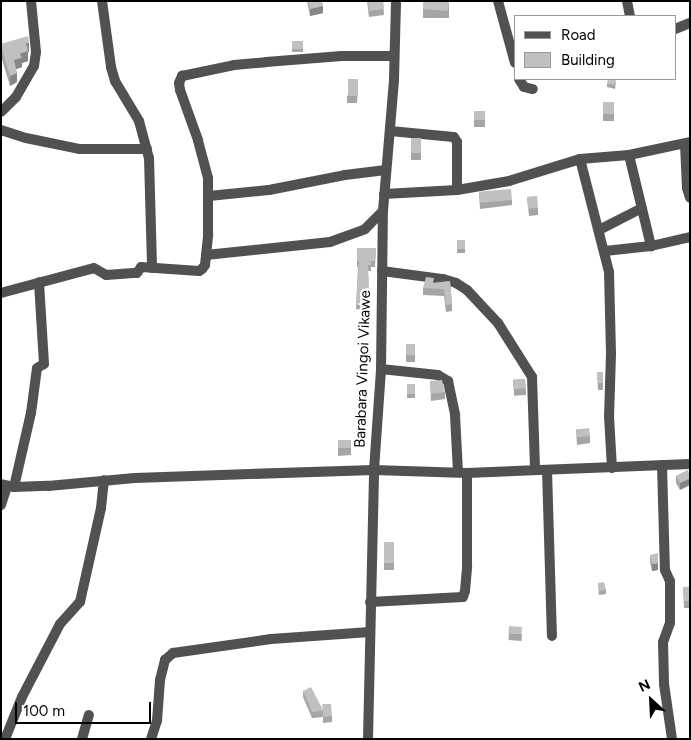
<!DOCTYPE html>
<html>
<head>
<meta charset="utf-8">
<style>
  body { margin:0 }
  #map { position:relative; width:691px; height:740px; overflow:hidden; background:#fff; font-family:Figtree,sans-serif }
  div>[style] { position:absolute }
  .minor>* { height:10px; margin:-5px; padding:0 5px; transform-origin:5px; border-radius:5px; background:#515151 }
  .wall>* { inset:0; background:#a5a5a5; transform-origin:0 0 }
  .shaded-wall>* { inset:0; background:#868686 }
  .building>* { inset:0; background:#c0c0c0; transform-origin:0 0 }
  span { translate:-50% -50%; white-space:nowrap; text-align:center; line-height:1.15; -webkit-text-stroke:4.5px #fff; paint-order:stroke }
  .street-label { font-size:15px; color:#000 }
  .frame { position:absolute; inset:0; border:2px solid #000; pointer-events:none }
  .legend { position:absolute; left:514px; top:15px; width:162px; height:65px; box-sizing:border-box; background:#fff; border:1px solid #999; margin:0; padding:6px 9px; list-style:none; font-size:15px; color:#000 }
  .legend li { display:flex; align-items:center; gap:10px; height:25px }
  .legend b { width:25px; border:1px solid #999 }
  .north { position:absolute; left:626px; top:675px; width:50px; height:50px; -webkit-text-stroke:4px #fff; paint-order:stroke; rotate:335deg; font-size:14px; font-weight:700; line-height:20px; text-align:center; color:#000 }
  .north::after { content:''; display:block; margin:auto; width:18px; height:22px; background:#000; clip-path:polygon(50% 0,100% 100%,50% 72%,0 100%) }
  .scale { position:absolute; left:15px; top:702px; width:136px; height:22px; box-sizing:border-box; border:2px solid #000; border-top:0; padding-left:6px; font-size:15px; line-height:18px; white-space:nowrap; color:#000; -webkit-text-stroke:4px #fff; paint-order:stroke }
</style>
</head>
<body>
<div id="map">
  <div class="minor">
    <div style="left:102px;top:1px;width:67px;rotate:82.2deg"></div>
    <div style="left:111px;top:67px;width:15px;rotate:74deg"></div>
    <div style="left:115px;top:81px;width:47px;rotate:59deg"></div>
    <div style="left:139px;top:121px;width:38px;rotate:75deg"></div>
    <div style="left:149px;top:158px;width:110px;rotate:88.4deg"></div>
    <div style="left:498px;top:1px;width:64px;rotate:74.7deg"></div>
    <div style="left:627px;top:1px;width:15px;rotate:79deg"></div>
    <div style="left:675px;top:29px;width:16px;rotate:-22deg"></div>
    <div style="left:519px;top:79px;width:9px;rotate:58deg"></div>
    <div style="left:524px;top:87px;width:9px;rotate:13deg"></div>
    <div style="left:1px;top:112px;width:21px;rotate:-45deg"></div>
    <div style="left:16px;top:97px;width:36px;rotate:-60deg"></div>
    <div style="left:34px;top:66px;width:14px;rotate:-82deg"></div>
    <div style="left:36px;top:52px;width:51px;rotate:-95.6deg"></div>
    <div style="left:1px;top:130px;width:26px;rotate:18deg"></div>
    <div style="left:26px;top:138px;width:54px;rotate:11.7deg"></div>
    <div style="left:79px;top:149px;width:68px"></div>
    <div style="left:390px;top:131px;width:64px;rotate:5.4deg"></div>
    <div style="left:454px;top:137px;width:6px;rotate:59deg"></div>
    <div style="left:457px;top:142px;width:48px;rotate:90deg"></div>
    <div style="left:685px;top:144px;width:44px;rotate:87.4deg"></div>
    <div style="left:687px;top:188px;width:10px;rotate:73deg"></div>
    <div style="left:629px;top:155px;width:94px;rotate:76.4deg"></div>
    <div style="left:580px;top:159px;width:117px;rotate:75.6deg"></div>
    <div style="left:609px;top:272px;width:82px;rotate:88.6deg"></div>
    <div style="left:611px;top:354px;width:62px;rotate:91.8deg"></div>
    <div style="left:609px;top:416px;width:52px;rotate:86.7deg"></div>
    <div style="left:384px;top:194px;width:73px;rotate:-3.1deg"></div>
    <div style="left:457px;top:190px;width:53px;rotate:-9.8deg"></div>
    <div style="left:509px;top:181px;width:74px;rotate:-17.2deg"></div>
    <div style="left:580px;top:159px;width:49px;rotate:-4.7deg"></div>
    <div style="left:629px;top:155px;width:62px;rotate:-12deg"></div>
    <div style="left:209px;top:196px;width:60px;rotate:-5.7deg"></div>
    <div style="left:269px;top:190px;width:77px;rotate:-11.2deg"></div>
    <div style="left:345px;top:175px;width:41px;rotate:-7deg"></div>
    <div style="left:599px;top:230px;width:48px;rotate:-27.1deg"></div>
    <div style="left:605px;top:251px;width:46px;rotate:-6.2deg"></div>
    <div style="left:651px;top:246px;width:40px;rotate:-13deg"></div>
    <div style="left:206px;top:255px;width:125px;rotate:-6deg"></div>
    <div style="left:330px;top:242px;width:37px;rotate:-20deg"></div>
    <div style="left:365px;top:229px;width:25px;rotate:-45deg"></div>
    <div style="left:382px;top:271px;width:62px;rotate:7.5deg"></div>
    <div style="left:443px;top:279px;width:14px;rotate:17deg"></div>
    <div style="left:456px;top:283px;width:13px;rotate:32deg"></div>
    <div style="left:467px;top:290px;width:45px;rotate:46.8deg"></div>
    <div style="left:498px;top:323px;width:64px;rotate:57.8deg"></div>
    <div style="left:532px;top:377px;width:92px;rotate:88.1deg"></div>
    <div style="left:1px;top:293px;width:96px;rotate:-15deg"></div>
    <div style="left:94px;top:268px;width:14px;rotate:30deg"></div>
    <div style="left:106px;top:275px;width:31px;rotate:-4deg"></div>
    <div style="left:137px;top:273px;width:7px;rotate:-56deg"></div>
    <div style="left:141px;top:267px;width:58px;rotate:3.9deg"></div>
    <div style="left:199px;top:271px;width:4px;rotate:-34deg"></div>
    <div style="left:202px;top:269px;width:5px;rotate:-53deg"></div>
    <div style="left:205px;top:265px;width:31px;rotate:-84deg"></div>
    <div style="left:208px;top:234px;width:56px;rotate:-90deg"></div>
    <div style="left:208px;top:178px;width:39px;rotate:-105deg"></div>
    <div style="left:198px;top:140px;width:53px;rotate:-109.8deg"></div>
    <div style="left:180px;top:90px;width:7px;rotate:-98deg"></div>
    <div style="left:179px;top:83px;width:8px;rotate:-67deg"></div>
    <div style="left:182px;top:76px;width:53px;rotate:-11.9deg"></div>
    <div style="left:234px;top:65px;width:32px;rotate:-5deg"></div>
    <div style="left:266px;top:62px;width:76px;rotate:-4.5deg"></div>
    <div style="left:342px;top:56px;width:52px"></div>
    <div style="left:381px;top:369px;width:57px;rotate:6deg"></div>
    <div style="left:438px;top:375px;width:12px;rotate:31deg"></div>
    <div style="left:448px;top:381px;width:35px;rotate:78deg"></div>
    <div style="left:455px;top:415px;width:57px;rotate:87deg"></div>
    <div style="left:662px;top:465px;width:105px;rotate:88.4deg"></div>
    <div style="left:665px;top:570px;width:12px;rotate:66deg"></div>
    <div style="left:670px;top:581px;width:42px;rotate:90deg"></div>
    <div style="left:670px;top:623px;width:20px;rotate:110deg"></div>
    <div style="left:663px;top:642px;width:42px;rotate:88.6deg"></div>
    <div style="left:664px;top:684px;width:56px;rotate:81.7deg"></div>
    <div style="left:547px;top:470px;width:166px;rotate:88.3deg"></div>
    <div style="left:1px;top:484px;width:13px;rotate:13deg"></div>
    <div style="left:14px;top:487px;width:34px;rotate:-2deg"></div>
    <div style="left:48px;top:486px;width:87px;rotate:-5.3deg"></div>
    <div style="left:135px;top:478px;width:115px;rotate:-2deg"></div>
    <div style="left:250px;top:474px;width:124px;rotate:-1.8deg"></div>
    <div style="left:374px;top:470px;width:93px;rotate:1.8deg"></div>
    <div style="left:467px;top:473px;width:223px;rotate:-2.3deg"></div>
    <div style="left:14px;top:487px;width:76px;rotate:-77.1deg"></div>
    <div style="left:31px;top:413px;width:45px;rotate:-82.4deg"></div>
    <div style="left:37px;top:368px;width:8px;rotate:-30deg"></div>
    <div style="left:44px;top:364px;width:82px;rotate:-93.5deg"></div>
    <div style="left:1px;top:505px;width:20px;rotate:-72deg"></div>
    <div style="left:370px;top:602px;width:93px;rotate:-3.1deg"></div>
    <div style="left:463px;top:597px;width:6px;rotate:-72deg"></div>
    <div style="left:465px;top:591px;width:25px;rotate:-85deg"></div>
    <div style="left:467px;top:566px;width:93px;rotate:-90deg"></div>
    <div style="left:5px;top:739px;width:45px;rotate:-68deg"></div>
    <div style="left:22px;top:697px;width:82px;rotate:-62.5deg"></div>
    <div style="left:60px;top:624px;width:30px;rotate:-48deg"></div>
    <div style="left:80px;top:602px;width:96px;rotate:-77.4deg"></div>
    <div style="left:101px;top:508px;width:28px;rotate:-84deg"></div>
    <div style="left:82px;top:739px;width:25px;rotate:-74deg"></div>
    <div style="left:151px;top:739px;width:19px;rotate:-72deg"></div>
    <div style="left:157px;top:721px;width:41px;rotate:-85.8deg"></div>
    <div style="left:160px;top:680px;width:21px;rotate:-76deg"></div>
    <div style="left:165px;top:660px;width:11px;rotate:-41deg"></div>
    <div style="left:173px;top:653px;width:99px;rotate:-8.1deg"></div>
    <div style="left:271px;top:639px;width:99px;rotate:-4deg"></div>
    <div style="left:368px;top:739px;width:269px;rotate:-88.7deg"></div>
    <div style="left:374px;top:470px;width:101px;rotate:-86deg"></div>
    <div style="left:381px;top:369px;width:158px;rotate:-89.3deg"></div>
    <div style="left:383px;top:211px;width:132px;rotate:-85.2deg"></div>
    <div style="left:394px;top:79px;width:78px;rotate:-88.5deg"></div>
  </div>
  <div class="wall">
    <div style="clip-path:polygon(307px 1px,322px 1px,323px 13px,310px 16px)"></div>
    <div style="clip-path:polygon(367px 1px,383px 1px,384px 15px,369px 17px)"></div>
    <div style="left:423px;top:1px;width:26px;height:17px"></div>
    <div style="left:292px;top:41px;width:11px;height:11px"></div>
    <div style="clip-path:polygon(1px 44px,29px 52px,28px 52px,28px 61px,22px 63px,22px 67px,16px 69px,17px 82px,10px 86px,1px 56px)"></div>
    <div style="clip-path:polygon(616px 82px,615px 89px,607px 87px,607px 84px)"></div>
    <div style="clip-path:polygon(358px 86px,357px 103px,347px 103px,347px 96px)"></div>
    <div style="left:603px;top:102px;width:11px;height:19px"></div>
    <div style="left:474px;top:111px;width:11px;height:16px"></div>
    <div style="left:421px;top:138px;width:22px;height:10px;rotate:90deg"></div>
    <div style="clip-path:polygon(479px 193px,512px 200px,512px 205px,480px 209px)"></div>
    <div style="clip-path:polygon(527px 197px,538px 208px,538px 215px,529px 216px)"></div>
    <div style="left:457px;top:240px;width:8px;height:13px"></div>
    <div style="clip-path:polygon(357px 248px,376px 248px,375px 267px,371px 267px,371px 271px,368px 271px,369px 298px,365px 310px,356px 309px,358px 267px,357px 267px)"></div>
    <div style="clip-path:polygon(450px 281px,452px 304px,452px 311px,446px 312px,444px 296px,423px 295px,423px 288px,434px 283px)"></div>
    <div style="clip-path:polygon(415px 344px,415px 362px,406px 362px,406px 355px)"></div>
    <div style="clip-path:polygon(597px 372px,603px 372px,603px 390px,598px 390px)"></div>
    <div style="left:525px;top:379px;width:16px;height:12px;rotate:86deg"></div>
    <div style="clip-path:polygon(430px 381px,445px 392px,445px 399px,431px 401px)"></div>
    <div style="left:407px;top:384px;width:8px;height:14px"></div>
    <div style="clip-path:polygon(576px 429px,590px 436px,590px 443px,577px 445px)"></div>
    <div style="clip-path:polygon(338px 441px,351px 448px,351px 455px,338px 456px)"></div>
    <div style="clip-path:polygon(688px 470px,680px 490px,676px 483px,676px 476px)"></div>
    <div style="left:384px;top:542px;width:10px;height:28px"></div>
    <div style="clip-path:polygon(650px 555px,658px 570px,652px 571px,650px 562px)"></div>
    <div style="clip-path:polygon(598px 583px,606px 590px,606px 594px,599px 595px)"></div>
    <div style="clip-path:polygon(683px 587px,690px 587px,690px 608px,684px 608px)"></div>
    <div style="left:509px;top:633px;width:13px;height:7px;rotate:4deg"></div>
    <div style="clip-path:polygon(303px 691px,322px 709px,332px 716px,332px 722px,323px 723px,323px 717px,312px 718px,303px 697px)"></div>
  </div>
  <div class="shaded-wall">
    <div style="clip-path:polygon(323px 6px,323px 13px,310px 16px,310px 9px)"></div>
    <div style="clip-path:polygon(26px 43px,29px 43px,29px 52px,28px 52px,28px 61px,22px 63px,22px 67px,14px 70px,14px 60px,20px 54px)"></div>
    <div style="clip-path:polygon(17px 73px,17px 82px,10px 86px,10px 76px)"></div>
    <div style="clip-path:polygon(369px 291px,369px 298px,365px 310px,365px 304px)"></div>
    <div style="clip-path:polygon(690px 478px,690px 485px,680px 490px,680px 483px)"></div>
    <div style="clip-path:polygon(658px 563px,658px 570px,652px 571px,652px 564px)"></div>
  </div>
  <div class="building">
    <div style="clip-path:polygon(308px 1px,322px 1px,323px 6px,310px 9px)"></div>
    <div style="clip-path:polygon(368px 1px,383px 1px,384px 9px,369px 11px)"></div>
    <div style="clip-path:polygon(423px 1px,449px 1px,448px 11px,423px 9px)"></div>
    <div style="clip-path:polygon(28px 36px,29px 43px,26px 43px,28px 51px,20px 54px,22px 58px,14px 60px,17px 73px,10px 76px,1px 47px,1px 44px)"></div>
    <div style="left:292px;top:41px;width:11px;height:8px"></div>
    <div style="left:348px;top:79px;width:10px;height:17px"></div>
    <div style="clip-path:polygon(608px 79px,616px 79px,615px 85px,607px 84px)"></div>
    <div style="left:603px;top:102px;width:11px;height:12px"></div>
    <div style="left:474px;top:111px;width:11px;height:9px"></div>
    <div style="left:421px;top:138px;width:15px;height:10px;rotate:90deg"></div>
    <div style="left:511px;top:189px;width:11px;height:32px;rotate:85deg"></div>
    <div style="left:537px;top:196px;width:12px;height:10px;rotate:85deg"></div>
    <div style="left:457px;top:240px;width:8px;height:9px"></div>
    <div style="clip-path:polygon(357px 248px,376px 248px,375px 261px,371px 261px,371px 265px,368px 265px,369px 291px,365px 304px,356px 303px,359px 261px,357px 261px)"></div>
    <div style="clip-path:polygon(426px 277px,434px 278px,433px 283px,450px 281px,452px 304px,446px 305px,444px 289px,423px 288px)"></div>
    <div style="left:406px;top:344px;width:9px;height:11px"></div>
    <div style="clip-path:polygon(597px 372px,603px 372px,603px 383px,598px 383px)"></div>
    <div style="left:525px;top:379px;width:9px;height:12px;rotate:84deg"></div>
    <div style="clip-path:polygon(442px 380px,445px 392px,431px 394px,430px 381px)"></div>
    <div style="left:407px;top:384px;width:8px;height:10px"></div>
    <div style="left:589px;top:428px;width:8px;height:13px;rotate:83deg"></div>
    <div style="left:351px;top:440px;width:8px;height:13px;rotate:90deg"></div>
    <div style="clip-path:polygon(688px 470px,690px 475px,690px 478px,680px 483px,676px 476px)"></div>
    <div style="left:384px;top:542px;width:10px;height:21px"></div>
    <div style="clip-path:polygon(658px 553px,658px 563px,652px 564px,650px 555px)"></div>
    <div style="clip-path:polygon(604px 582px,606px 590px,599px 591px,598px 583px)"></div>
    <div style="clip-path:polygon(683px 587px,690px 587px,690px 601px,684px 601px)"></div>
    <div style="left:509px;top:626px;width:13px;height:7px;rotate:4deg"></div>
    <div style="clip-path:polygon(311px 687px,323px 710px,322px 704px,331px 704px,332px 716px,323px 717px,323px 711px,312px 712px,303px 691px)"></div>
  </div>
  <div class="street-label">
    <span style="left:363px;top:369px;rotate:-88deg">Barabara Vingoi Vikawe</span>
  </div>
  <div class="frame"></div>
  <ul class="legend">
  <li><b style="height:6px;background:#515151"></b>Road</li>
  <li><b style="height:14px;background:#c0c0c0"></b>Building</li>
  </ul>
  <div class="north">N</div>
  <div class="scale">100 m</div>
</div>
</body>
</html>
